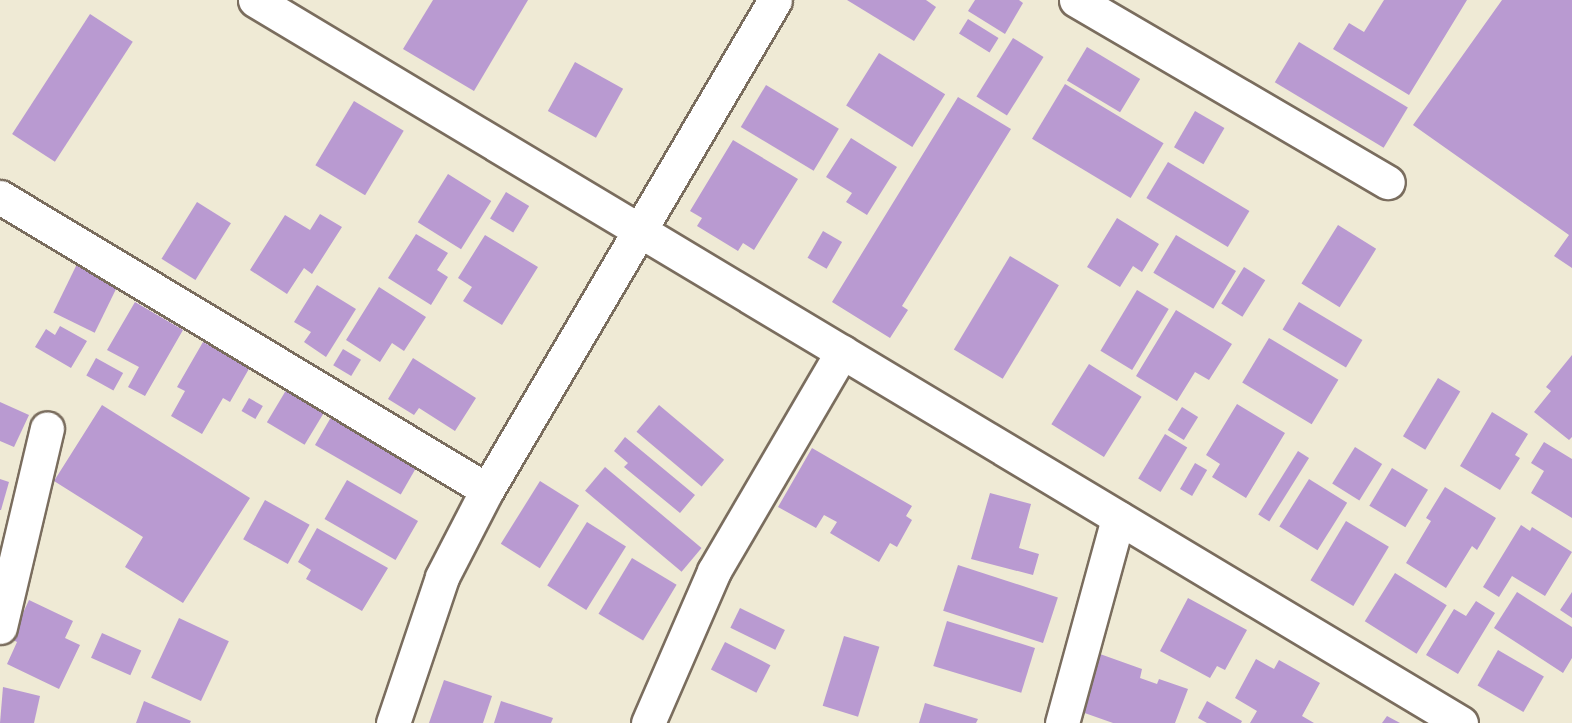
<!DOCTYPE html>
<html>
<head>
<meta charset="utf-8">
<style>
  body { margin:0 }
  #map { position:relative; width:1572px; height:723px; overflow:hidden; background:#efead5; font-family:Delius,sans-serif }
  div>[style] { position:absolute }
  .building>* { inset:0; background:#b99ad1; transform-origin:0 0 }
  .roads { filter:drop-shadow(2px 0 #7a6d5e) drop-shadow(-2px 0 #7a6d5e) drop-shadow(0 2px #7a6d5e) drop-shadow(0 -2px #7a6d5e) }
  .minor>* { height:33px; margin:-16.5px; padding:0 16.5px; transform-origin:16.5px; border-radius:16.5px; background:#fff }
  span { translate:-50% -50%; white-space:nowrap; text-align:center; line-height:1.15; -webkit-text-stroke:4.5px #f6f6f2; paint-order:stroke }
</style>
</head>
<body>
<div id="map">
  <div class="building">
    <div style="clip-path:polygon(433px 0,528px 0,474px 91px,403px 49px)"></div>
    <div style="clip-path:polygon(847px 0,926px 0,936px 7px,914px 41px)"></div>
    <div style="clip-path:polygon(975px 0,1019px 0,1023px 3px,1005px 34px,968px 11px)"></div>
    <div style="clip-path:polygon(1384px 0,1467px 0,1409px 95px,1333px 49px,1349px 23px,1364px 32px)"></div>
    <div style="clip-path:polygon(1502px 0,1572px 0,1572px 268px,1554px 256px,1569px 235px,1413px 125px)"></div>
    <div style="left:90px;top:14px;width:51px;height:143px;rotate:33deg"></div>
    <div style="left:968px;top:19px;width:36px;height:17px;rotate:32deg"></div>
    <div style="left:1013px;top:38px;width:36px;height:69px;rotate:32deg"></div>
    <div style="left:1299px;top:42px;width:127px;height:47px;rotate:31deg"></div>
    <div style="left:1087px;top:47px;width:62px;height:39px;rotate:31deg"></div>
    <div style="left:879px;top:53px;width:78px;height:62px;rotate:32deg"></div>
    <div style="left:575px;top:62px;width:55px;height:56px;rotate:29deg"></div>
    <div style="left:1065px;top:84px;width:115px;height:64px;rotate:31deg"></div>
    <div style="left:766px;top:85px;width:85px;height:49px;rotate:31deg"></div>
    <div style="clip-path:polygon(958px 97px,1011px 129px,902px 306px,908px 310px,890px 338px,832px 302px)"></div>
    <div style="left:354px;top:101px;width:58px;height:75px;rotate:31deg"></div>
    <div style="left:1195px;top:111px;width:34px;height:42px;rotate:30deg"></div>
    <div style="clip-path:polygon(851px 138px,897px 167px,867px 215px,846px 202px,852px 193px,826px 177px)"></div>
    <div style="clip-path:polygon(733px 140px,798px 179px,754px 250px,743px 243px,738px 251px,697px 226px,702px 218px,690px 211px)"></div>
    <div style="left:1168px;top:162px;width:95px;height:42px;rotate:31deg"></div>
    <div style="left:448px;top:174px;width:51px;height:57px;rotate:32deg"></div>
    <div style="left:506px;top:192px;width:27px;height:31px;rotate:31deg"></div>
    <div style="left:197px;top:202px;width:40px;height:67px;rotate:32deg"></div>
    <div style="clip-path:polygon(320px 214px,342px 227px,312px 274px,304px 268px,287px 294px,250px 270px,285px 215px,310px 230px)"></div>
    <div style="clip-path:polygon(1117px 218px,1159px 244px,1142px 272px,1133px 266px,1120px 287px,1087px 267px)"></div>
    <div style="left:1338px;top:225px;width:45px;height:69px;rotate:32deg"></div>
    <div style="left:823px;top:231px;width:22px;height:31px;rotate:30deg"></div>
    <div style="clip-path:polygon(416px 234px,448px 253px,437px 270px,448px 277px,431px 305px,388px 278px)"></div>
    <div style="clip-path:polygon(485px 235px,538px 267px,502px 325px,463px 301px,472px 287px,458px 278px)"></div>
    <div style="left:1176px;top:235px;width:70px;height:44px;rotate:31deg"></div>
    <div style="left:1010px;top:256px;width:57px;height:109px;rotate:31deg"></div>
    <div style="left:77px;top:264px;width:46px;height:54px;rotate:26deg"></div>
    <div style="left:1244px;top:267px;width:25px;height:43px;rotate:32deg"></div>
    <div style="clip-path:polygon(317px 285px,356px 309px,326px 357px,304px 342px,311px 332px,294px 322px)"></div>
    <div style="clip-path:polygon(379px 287px,426px 317px,404px 351px,392px 343px,380px 362px,346px 340px)"></div>
    <div style="left:1137px;top:290px;width:37px;height:71px;rotate:31deg"></div>
    <div style="clip-path:polygon(135px 302px,183px 330px,145px 396px,128px 387px,139px 367px,107px 350px)"></div>
    <div style="left:1299px;top:302px;width:74px;height:32px;rotate:31deg"></div>
    <div style="clip-path:polygon(1176px 310px,1232px 344px,1209px 380px,1195px 372px,1177px 401px,1136px 376px)"></div>
    <div style="clip-path:polygon(60px 326px,87px 341px,71px 368px,35px 347px,46px 329px,55px 335px)"></div>
    <div style="left:1269px;top:338px;width:81px;height:52px;rotate:31deg"></div>
    <div style="clip-path:polygon(203px 342px,250px 367px,230px 402px,223px 398px,202px 434px,171px 416px,185px 391px,177px 387px)"></div>
    <div style="left:343px;top:349px;width:21px;height:19px;rotate:31deg"></div>
    <div style="clip-path:polygon(1572px 355px,1572px 437px,1569px 440px,1534px 412px,1551px 391px,1546px 387px)"></div>
    <div style="left:96px;top:358px;width:31px;height:20px;rotate:29deg"></div>
    <div style="clip-path:polygon(413px 358px,476px 398px,455px 431px,419px 408px,414px 415px,388px 399px)"></div>
    <div style="left:1089px;top:364px;width:62px;height:71px;rotate:32deg"></div>
    <div style="left:1438px;top:378px;width:26px;height:68px;rotate:31deg"></div>
    <div style="left:288px;top:387px;width:44px;height:41px;rotate:31deg"></div>
    <div style="left:249px;top:398px;width:16px;height:15px;rotate:30deg"></div>
    <div style="clip-path:polygon(0 402px,29px 415px,14px 447px,0 441px)"></div>
    <div style="clip-path:polygon(1237px 404px,1285px 433px,1246px 498px,1212px 477px,1220px 464px,1206px 455px)"></div>
    <div style="clip-path:polygon(102px 405px,250px 498px,183px 603px,125px 567px,143px 537px,54px 481px)"></div>
    <div style="left:659px;top:405px;width:85px;height:35px;rotate:40deg"></div>
    <div style="left:1182px;top:407px;width:19px;height:27px;rotate:32deg"></div>
    <div style="left:334px;top:412px;width:99px;height:38px;rotate:30deg"></div>
    <div style="clip-path:polygon(1492px 412px,1528px 434px,1515px 455px,1520px 458px,1500px 490px,1460px 466px)"></div>
    <div style="left:1165px;top:434px;width:26px;height:52px;rotate:31deg"></div>
    <div style="clip-path:polygon(625px 437px,695px 495px,680px 513px,624px 467px,628px 463px,614px 451px)"></div>
    <div style="clip-path:polygon(1544px 442px,1572px 459px,1572px 518px,1531px 493px,1544px 471px,1531px 463px)"></div>
    <div style="left:1355px;top:447px;width:32px;height:43px;rotate:32deg"></div>
    <div style="clip-path:polygon(812px 448px,912px 506px,906px 516px,912px 520px,897px 547px,890px 543px,879px 562px,830px 533px,837px 522px,824px 515px,816px 528px,778px 507px)"></div>
    <div style="left:1298px;top:451px;width:13px;height:75px;rotate:32deg"></div>
    <div style="left:1195px;top:463px;width:14px;height:30px;rotate:30deg"></div>
    <div style="left:605px;top:467px;width:126px;height:31px;rotate:40deg"></div>
    <div style="left:1392px;top:468px;width:42px;height:44px;rotate:31deg"></div>
    <div style="clip-path:polygon(0 479px,9px 482px,1px 510px,0 510px)"></div>
    <div style="left:1309px;top:479px;width:45px;height:56px;rotate:32deg"></div>
    <div style="left:347px;top:480px;width:82px;height:45px;rotate:30deg"></div>
    <div style="left:540px;top:481px;width:46px;height:74px;rotate:32deg"></div>
    <div style="clip-path:polygon(1445px 487px,1496px 518px,1477px 550px,1472px 546px,1446px 588px,1406px 563px,1431px 521px,1426px 518px)"></div>
    <div style="clip-path:polygon(990px 493px,1031px 504px,1019px 548px,1039px 554px,1033px 575px,971px 559px)"></div>
    <div style="left:265px;top:500px;width:51px;height:45px;rotate:29deg"></div>
    <div style="left:1346px;top:521px;width:50px;height:69px;rotate:31deg"></div>
    <div style="left:587px;top:522px;width:46px;height:75px;rotate:32deg"></div>
    <div style="clip-path:polygon(1521px 525px,1530px 531px,1532px 527px,1572px 552px,1545px 596px,1512px 576px,1499px 597px,1483px 587px)"></div>
    <div style="clip-path:polygon(317px 528px,388px 568px,362px 611px,306px 579px,311px 570px,298px 562px)"></div>
    <div style="left:632px;top:558px;width:52px;height:65px;rotate:31deg"></div>
    <div style="left:958px;top:565px;width:105px;height:48px;rotate:18deg"></div>
    <div style="left:1395px;top:573px;width:61px;height:57px;rotate:32deg"></div>
    <div style="clip-path:polygon(1517px 592px,1572px 627px,1572px 658px,1563px 673px,1494px 628px)"></div>
    <div style="clip-path:polygon(1572px 592px,1572px 618px,1560px 610px)"></div>
    <div style="clip-path:polygon(1188px 598px,1247px 630px,1225px 670px,1217px 666px,1210px 678px,1160px 651px)"></div>
    <div style="clip-path:polygon(29px 600px,73px 621px,65px 638px,80px 645px,59px 689px,7px 664px,17px 642px,11px 639px)"></div>
    <div style="clip-path:polygon(1476px 601px,1495px 613px,1458px 674px,1426px 655px,1454px 609px,1466px 616px)"></div>
    <div style="left:740px;top:608px;width:50px;height:22px;rotate:26deg"></div>
    <div style="left:179px;top:618px;width:55px;height:66px;rotate:25deg"></div>
    <div style="left:947px;top:621px;width:92px;height:47px;rotate:17deg"></div>
    <div style="left:102px;top:633px;width:43px;height:27px;rotate:24deg"></div>
    <div style="left:844px;top:636px;width:37px;height:73px;rotate:17deg"></div>
    <div style="left:725px;top:642px;width:51px;height:31px;rotate:27deg"></div>
    <div style="left:1498px;top:650px;width:53px;height:41px;rotate:30deg"></div>
    <div style="clip-path:polygon(1100px 654px,1142px 669px,1140px 678px,1157px 684px,1159px 679px,1188px 689px,1175px 723px,1113px 723px,1079px 711px)"></div>
    <div style="clip-path:polygon(1256px 659px,1274px 669px,1279px 660px,1320px 683px,1302px 716px,1314px 723px,1250px 723px,1257px 711px,1235px 698px)"></div>
    <div style="clip-path:polygon(444px 680px,492px 696px,483px 723px,429px 723px)"></div>
    <div style="clip-path:polygon(3px 687px,40px 696px,34px 723px,0 723px)"></div>
    <div style="clip-path:polygon(144px 701px,191px 721px,190px 723px,136px 723px)"></div>
    <div style="clip-path:polygon(501px 701px,553px 718px,551px 723px,494px 723px)"></div>
    <div style="clip-path:polygon(1207px 701px,1242px 721px,1241px 723px,1207px 723px,1198px 718px)"></div>
    <div style="clip-path:polygon(925px 703px,978px 719px,976px 723px,919px 723px)"></div>
    <div style="clip-path:polygon(1387px 716px,1400px 723px,1382px 723px)"></div>
  </div>
  <div class="roads">
    <div class="minor">
      <div style="left:255px;top:0;width:1406px;rotate:30.94deg"></div>
      <div style="left:1076px;top:0;width:361px;rotate:30.3deg"></div>
      <div style="left:0;top:197px;width:568px;rotate:31.03deg"></div>
      <div style="left:0;top:627px;width:204px;rotate:-76.7deg"></div>
      <div style="left:393px;top:723px;width:154px;rotate:-71.4deg"></div>
      <div style="left:442px;top:577px;width:98px;rotate:-62.7deg"></div>
      <div style="left:487px;top:490px;width:568px;rotate:-59.55deg"></div>
      <div style="left:648px;top:723px;width:166px;rotate:-66.5deg"></div>
      <div style="left:714px;top:571px;width:254px;rotate:-59.7deg"></div>
      <div style="left:1062px;top:723px;width:213px;rotate:-74.7deg"></div>
    </div>
  </div>
</div>
</body>
</html>
